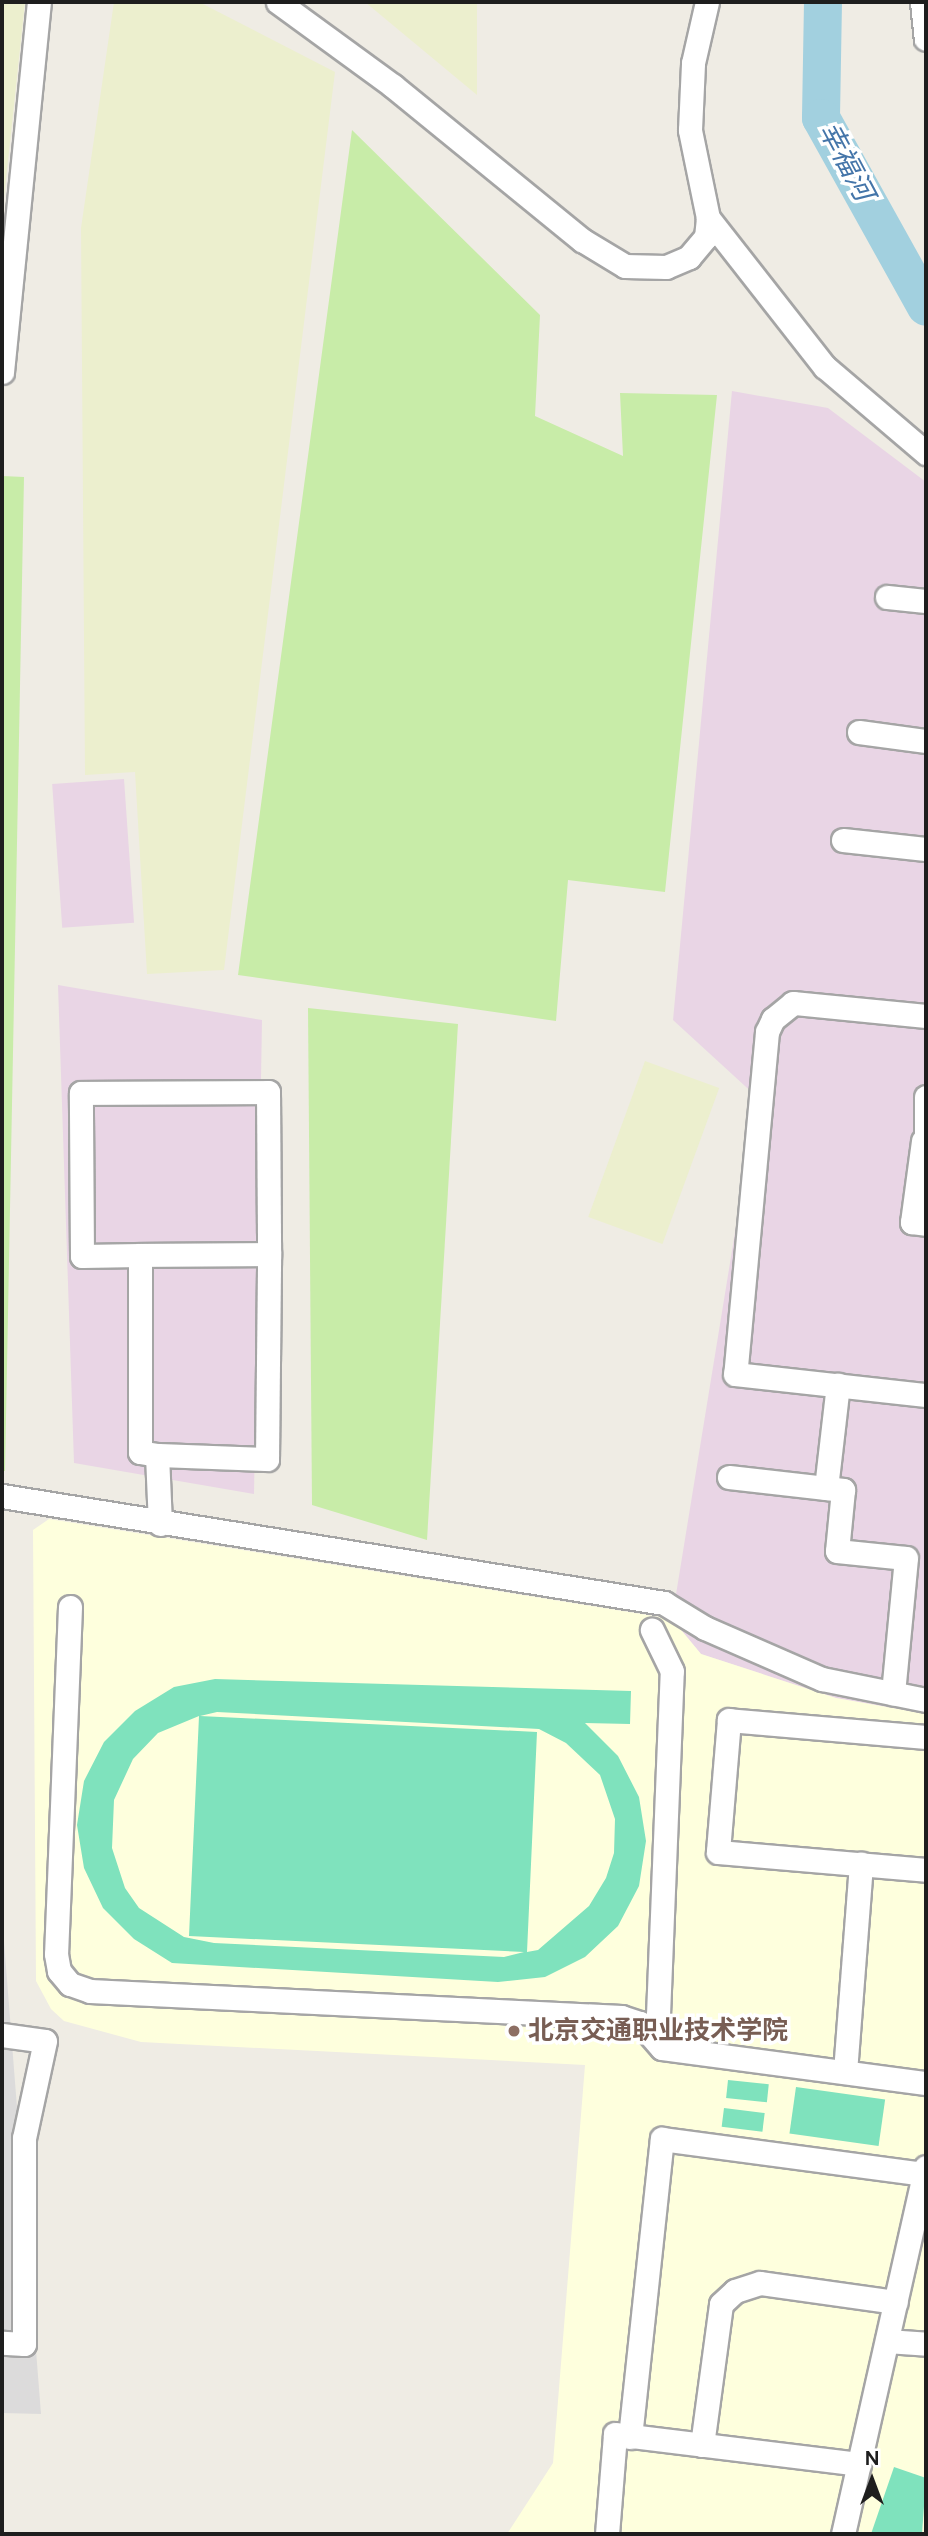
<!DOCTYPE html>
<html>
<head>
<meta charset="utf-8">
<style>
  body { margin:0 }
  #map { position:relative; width:928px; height:2536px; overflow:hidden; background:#efece4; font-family:Figtree,"Noto Sans SC",sans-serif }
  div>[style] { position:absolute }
  .residential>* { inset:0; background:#dcdbdb }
  .industrial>* { inset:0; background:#e9d5e5; transform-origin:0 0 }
  .education>* { inset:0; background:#feffdd }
  .farmland>* { inset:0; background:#ecefce; transform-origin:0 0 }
  .grass>* { inset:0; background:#c8eca8 }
  .pitch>* { inset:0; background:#7fe2bd; transform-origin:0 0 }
  .river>* { height:38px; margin:-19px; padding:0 19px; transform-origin:19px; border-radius:19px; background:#a2d0df }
  .roads { filter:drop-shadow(2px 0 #a5a5a5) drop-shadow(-2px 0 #a5a5a5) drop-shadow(0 2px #a5a5a5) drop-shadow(0 -2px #a5a5a5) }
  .minor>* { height:23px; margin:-11.5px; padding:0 11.5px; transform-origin:11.5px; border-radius:11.5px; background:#fff }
  .dots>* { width:19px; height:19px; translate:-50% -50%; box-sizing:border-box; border:4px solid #fff; border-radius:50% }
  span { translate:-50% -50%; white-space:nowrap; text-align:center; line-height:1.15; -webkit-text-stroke:7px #fff; paint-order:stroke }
  .education-label { font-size:26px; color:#785e54; font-weight:700 }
  .left { translate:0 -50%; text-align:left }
  .water-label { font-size:28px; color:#4475a9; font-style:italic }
  .frame { position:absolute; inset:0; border:4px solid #1e1e1e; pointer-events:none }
  .north { position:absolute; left:837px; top:2445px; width:70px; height:70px; -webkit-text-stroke:5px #fff; paint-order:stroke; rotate:0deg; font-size:19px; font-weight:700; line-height:28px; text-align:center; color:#1e1e1e }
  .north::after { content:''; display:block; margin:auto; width:24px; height:32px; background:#1e1e1e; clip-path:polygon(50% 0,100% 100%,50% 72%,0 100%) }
</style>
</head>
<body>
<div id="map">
  <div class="residential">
    <div style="clip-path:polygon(2px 1916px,41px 2414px,2px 2413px)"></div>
  </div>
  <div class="industrial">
    <div style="clip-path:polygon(732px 391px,828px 408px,926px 482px,926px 1714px,836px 1698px,701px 1654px,672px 1619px,757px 1097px,673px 1020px)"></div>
    <div style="left:124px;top:779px;width:144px;height:72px;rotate:86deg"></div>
    <div style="clip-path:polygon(58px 985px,262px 1020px,254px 1494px,74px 1463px)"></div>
  </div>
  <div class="education">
    <div style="clip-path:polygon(49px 1519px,672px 1619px,701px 1654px,836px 1698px,926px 1714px,926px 2534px,507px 2534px,553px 2463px,585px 2065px,141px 2042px,64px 2021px,51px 2009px,36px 1981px,33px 1530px)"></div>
  </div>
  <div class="farmland">
    <div style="clip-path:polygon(2px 2px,25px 2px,2px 217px)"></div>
    <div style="clip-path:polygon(114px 2px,199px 2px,335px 72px,224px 970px,147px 974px,135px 772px,85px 775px,81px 228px)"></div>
    <div style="clip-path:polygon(365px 2px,477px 2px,477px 95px)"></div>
    <div style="left:645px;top:1061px;width:79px;height:166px;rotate:20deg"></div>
  </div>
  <div class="grass">
    <div style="clip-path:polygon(352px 130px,540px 315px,535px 416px,623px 456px,620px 393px,717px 395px,665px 892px,568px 880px,556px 1021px,238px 975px)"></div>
    <div style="clip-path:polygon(2px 476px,24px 477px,5px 1471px,2px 1471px)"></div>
    <div style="clip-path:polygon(308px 1008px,458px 1024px,427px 1540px,312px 1505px)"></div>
  </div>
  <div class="pitch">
    <div style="clip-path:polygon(evenodd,215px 1679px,631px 1691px,630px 1724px,585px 1723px,618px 1756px,639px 1797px,646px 1841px,639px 1886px,618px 1926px,585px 1957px,545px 1977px,498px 1982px,172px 1963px,134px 1939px,103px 1908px,84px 1868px,77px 1825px,84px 1781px,104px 1742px,135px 1711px,174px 1687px,215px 1679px,217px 1712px,539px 1729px,566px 1743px,600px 1775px,615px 1819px,614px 1853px,606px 1878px,589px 1906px,538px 1950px,527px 1952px,537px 1732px,200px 1716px,217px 1712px,215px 1679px,199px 1716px,189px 1936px,524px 1952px,504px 1957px,214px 1943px,184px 1937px,139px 1908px,125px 1888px,112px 1848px,114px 1800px,133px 1759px,158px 1733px,199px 1716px)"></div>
    <div style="left:728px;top:2080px;width:41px;height:18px;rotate:6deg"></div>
    <div style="left:796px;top:2087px;width:90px;height:47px;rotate:8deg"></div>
    <div style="left:724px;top:2108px;width:41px;height:19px;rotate:7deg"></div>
    <div style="clip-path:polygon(894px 2467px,926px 2478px,922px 2534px,871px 2534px)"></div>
  </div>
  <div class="river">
    <div style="left:823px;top:2px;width:116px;rotate:91deg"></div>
    <div style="left:821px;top:118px;width:216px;rotate:60.9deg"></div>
  </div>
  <div class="roads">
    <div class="minor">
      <div style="left:278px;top:2px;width:142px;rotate:36.1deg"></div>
      <div style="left:393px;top:86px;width:244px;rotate:39.2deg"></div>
      <div style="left:582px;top:240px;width:50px;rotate:31.2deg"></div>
      <div style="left:625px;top:266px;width:41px;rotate:1.4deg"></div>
      <div style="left:666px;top:267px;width:25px;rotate:-23deg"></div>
      <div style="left:689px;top:257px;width:26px;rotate:-50deg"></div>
      <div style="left:706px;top:237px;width:19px;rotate:-84deg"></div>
      <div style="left:708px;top:218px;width:90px;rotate:-101.6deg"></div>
      <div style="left:690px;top:130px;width:67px;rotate:-87.4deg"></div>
      <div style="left:693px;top:63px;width:63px;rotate:-77.1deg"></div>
      <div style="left:922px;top:2px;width:37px;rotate:84deg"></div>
      <div style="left:708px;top:218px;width:189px;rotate:51.9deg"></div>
      <div style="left:825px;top:367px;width:133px;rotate:40.4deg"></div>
      <div style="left:2px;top:372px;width:372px;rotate:-84.3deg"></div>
      <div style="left:887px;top:597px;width:39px;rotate:6deg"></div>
      <div style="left:859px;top:732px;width:68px;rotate:7.7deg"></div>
      <div style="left:843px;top:840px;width:83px;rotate:6.2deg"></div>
      <div style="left:926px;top:1016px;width:134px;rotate:-174.4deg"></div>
      <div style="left:793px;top:1003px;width:26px;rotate:141deg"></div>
      <div style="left:773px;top:1019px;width:14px;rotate:115deg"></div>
      <div style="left:767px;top:1032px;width:343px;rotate:95.3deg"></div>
      <div style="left:735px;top:1374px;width:192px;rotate:6.3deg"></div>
      <div style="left:926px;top:1097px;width:48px;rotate:90deg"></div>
      <div style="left:923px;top:1141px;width:82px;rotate:97.7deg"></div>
      <div style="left:912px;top:1222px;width:14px;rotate:8deg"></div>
      <div style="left:140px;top:1255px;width:58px;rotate:179deg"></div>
      <div style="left:82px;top:1256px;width:163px;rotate:-90.4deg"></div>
      <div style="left:81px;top:1093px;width:187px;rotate:-0.3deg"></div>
      <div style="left:268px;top:1092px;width:162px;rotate:89.6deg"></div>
      <div style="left:157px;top:1455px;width:110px;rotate:2.1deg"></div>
      <div style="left:267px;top:1459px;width:205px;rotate:-89.4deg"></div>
      <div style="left:269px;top:1254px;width:129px;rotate:179.6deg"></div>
      <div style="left:140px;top:1255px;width:197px;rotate:90deg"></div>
      <div style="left:140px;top:1452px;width:17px;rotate:10deg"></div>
      <div style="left:157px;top:1455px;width:69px;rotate:87.5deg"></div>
      <div style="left:729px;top:1477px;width:115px;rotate:6.5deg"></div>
      <div style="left:843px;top:1490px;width:61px;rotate:95.6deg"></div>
      <div style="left:837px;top:1551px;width:69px;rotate:5.8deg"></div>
      <div style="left:906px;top:1558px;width:136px;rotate:95.5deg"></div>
      <div style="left:826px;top:1488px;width:104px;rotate:-83.4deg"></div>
      <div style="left:2px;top:1496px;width:671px;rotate:9.18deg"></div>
      <div style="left:664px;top:1603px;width:48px;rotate:31.4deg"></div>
      <div style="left:705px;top:1628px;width:128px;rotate:23.6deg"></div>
      <div style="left:822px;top:1679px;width:106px;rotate:11.4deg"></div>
      <div style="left:70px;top:1607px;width:347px;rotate:92.3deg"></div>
      <div style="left:56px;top:1954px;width:17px;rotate:80deg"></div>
      <div style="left:59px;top:1971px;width:17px;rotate:50deg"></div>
      <div style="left:70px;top:1984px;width:21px;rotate:19deg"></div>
      <div style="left:90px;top:1991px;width:532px;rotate:2.8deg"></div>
      <div style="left:621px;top:2017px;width:20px;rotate:18deg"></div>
      <div style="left:640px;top:2023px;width:33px;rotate:49deg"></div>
      <div style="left:662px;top:2048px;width:266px;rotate:7.6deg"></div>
      <div style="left:926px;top:1737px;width:198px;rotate:-175.1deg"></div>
      <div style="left:729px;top:1720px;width:132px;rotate:94.8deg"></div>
      <div style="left:718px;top:1852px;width:209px;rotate:4.9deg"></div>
      <div style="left:650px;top:2034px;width:21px;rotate:-67deg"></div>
      <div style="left:658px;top:2015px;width:344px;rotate:-87.7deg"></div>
      <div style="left:672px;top:1671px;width:46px;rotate:-116deg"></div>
      <div style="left:2px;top:2035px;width:43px;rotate:7.9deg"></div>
      <div style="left:45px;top:2041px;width:99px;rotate:102.2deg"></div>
      <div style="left:24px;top:2138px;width:206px;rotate:90deg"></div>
      <div style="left:24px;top:2344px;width:22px;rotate:-177deg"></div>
      <div style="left:845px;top:2072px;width:209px;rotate:-85.6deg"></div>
      <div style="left:887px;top:2341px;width:39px;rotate:4deg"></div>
      <div style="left:630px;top:2437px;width:300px;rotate:-83.9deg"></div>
      <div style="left:662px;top:2139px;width:265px;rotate:7.6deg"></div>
      <div style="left:702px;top:2445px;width:142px;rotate:-82.3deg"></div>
      <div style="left:721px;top:2304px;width:19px;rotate:-43deg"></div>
      <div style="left:735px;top:2291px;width:26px;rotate:-18deg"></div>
      <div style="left:760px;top:2283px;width:137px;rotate:8deg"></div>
      <div style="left:607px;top:2534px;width:100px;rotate:-85.4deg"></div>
      <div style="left:615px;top:2434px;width:246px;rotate:7deg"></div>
      <div style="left:843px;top:2534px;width:376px;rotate:-77.3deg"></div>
    </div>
  </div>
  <div class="dots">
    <div style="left:514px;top:2031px;background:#8d6e63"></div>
  </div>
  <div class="education-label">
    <span class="left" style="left:528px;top:2031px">北京交通职业技术学院</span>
  </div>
  <div class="water-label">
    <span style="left:847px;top:161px;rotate:62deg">幸福河</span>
  </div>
  <div class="frame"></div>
  <div class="north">N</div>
</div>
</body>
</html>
